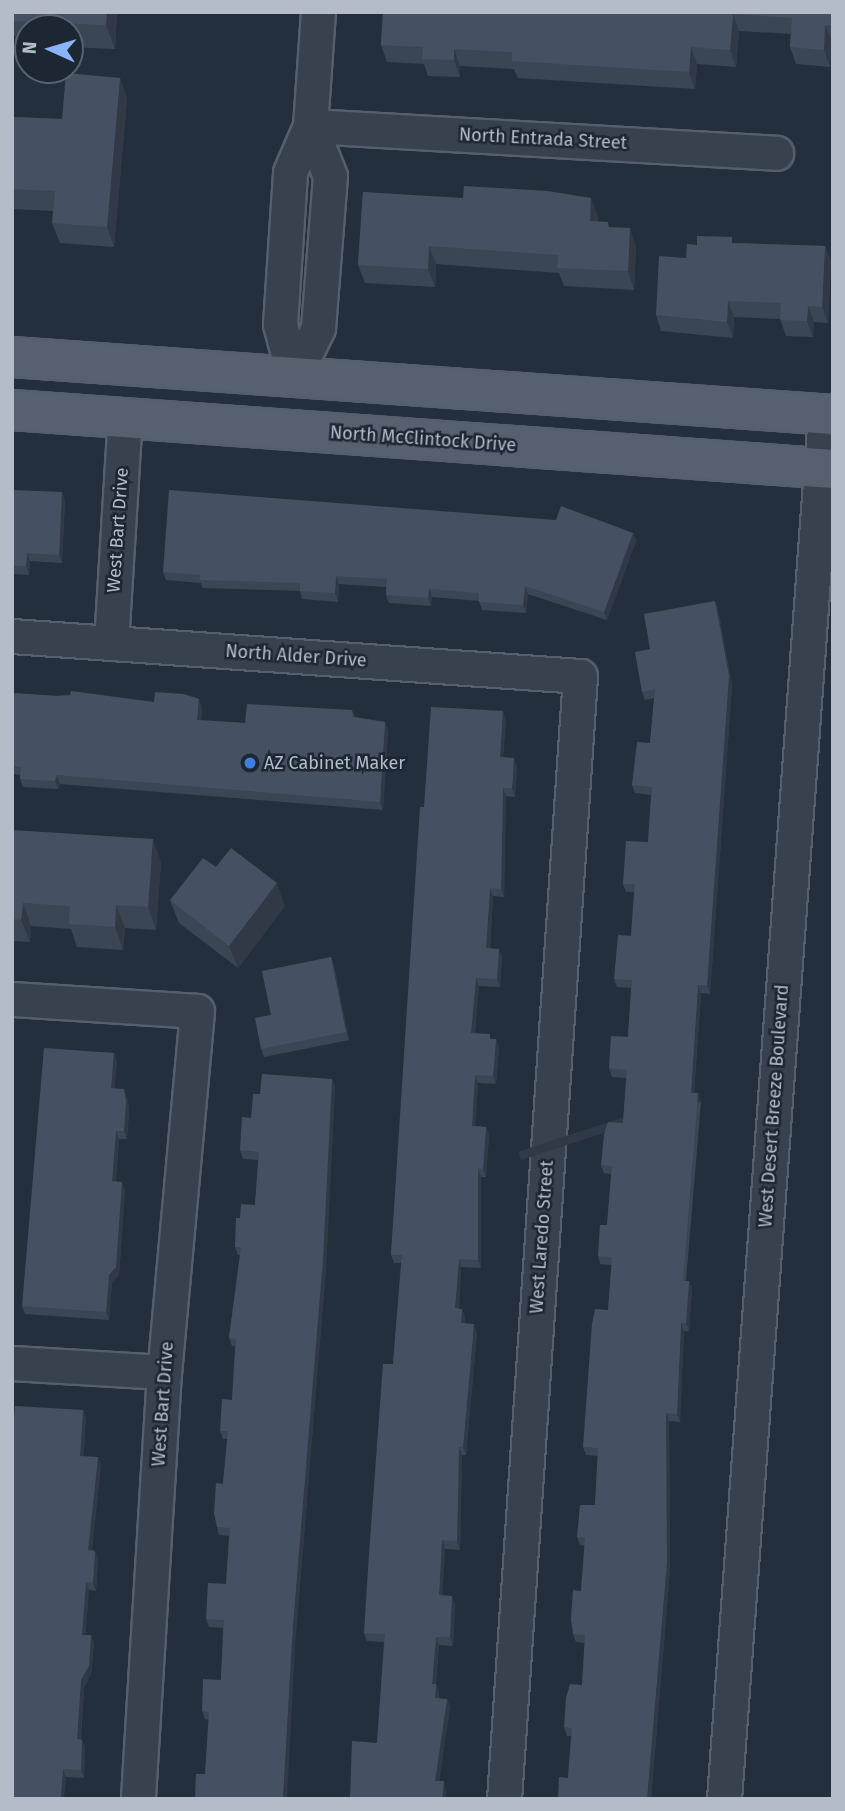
<!DOCTYPE html>
<html>
<head>
<meta charset="utf-8">
<style>
  body { margin:0 }
  #map { position:relative; width:845px; height:1811px; overflow:hidden; background:#242f3e; font-family:"Fira Sans",sans-serif }
  div>[style] { position:absolute }
  .roads { filter:drop-shadow(2px 0 #565f6c) drop-shadow(-2px 0 #565f6c) drop-shadow(0 2px #565f6c) drop-shadow(0 -2px #565f6c) }
  .minor>* { height:33px; margin:-16.5px; padding:0 16.5px; transform-origin:16.5px; border-radius:16.5px; background:#38414e }
  .major>* { height:38px; margin:-19px; padding:0 19px; transform-origin:19px; border-radius:19px; background:#56606e }
  .wall>* { inset:0; background:#3b4654 }
  .shaded-wall>* { inset:0; background:#303945; transform-origin:0 0 }
  .building>* { inset:0; background:#455162 }
  .dots>* { width:19px; height:19px; translate:-50% -50%; box-sizing:border-box; border:4px solid #1d2633; border-radius:50% }
  span { translate:-50% -50%; white-space:nowrap; text-align:center; line-height:1.15; -webkit-text-stroke:5px #1d2633; paint-order:stroke }
  .street-label { font-size:18px; color:#b4bcc9 }
  .poi-label { font-size:18px; color:#b4bcc9 }
  .left { translate:0 -50%; text-align:left }
  .frame { position:absolute; inset:0; border:14px solid #b4bcc9; pointer-events:none }
  .north { position:absolute; left:14px; top:14px; width:70px; height:70px; box-sizing:border-box; background:#1d2633; border:2px solid #59626f; border-radius:50%; rotate:274deg; font-size:19px; font-weight:700; line-height:28px; text-align:center; color:#b4bcc9 }
  .north::after { content:''; display:block; margin:auto; width:24px; height:32px; background:#8ab4f8; clip-path:polygon(50% 0,100% 100%,50% 72%,0 100%) }
</style>
</head>
<body>
<div id="map">
  <div class="roads">
    <div class="minor">
      <div style="left:310px;top:126px;width:467px;rotate:3.3deg"></div>
      <div style="left:294px;top:377px;width:55px;rotate:-104.8deg"></div>
      <div style="left:280px;top:324px;width:152px;rotate:-86.2deg"></div>
      <div style="left:290px;top:172px;width:50px;rotate:-66.5deg"></div>
      <div style="left:310px;top:126px;width:114px;rotate:-86deg"></div>
      <div style="left:294px;top:377px;width:55px;rotate:-63.9deg"></div>
      <div style="left:318px;top:328px;width:152px;rotate:-85.5deg"></div>
      <div style="left:330px;top:176px;width:54px;rotate:-111.8deg"></div>
      <div style="left:12px;top:636px;width:569px;rotate:4.03deg"></div>
      <div style="left:580px;top:676px;width:1126px;rotate:93.87deg"></div>
      <div style="left:111px;top:643px;width:226px;rotate:-86.5deg"></div>
      <div style="left:12px;top:999px;width:185px;rotate:3.7deg"></div>
      <div style="left:197px;top:1011px;width:363px;rotate:95.2deg"></div>
      <div style="left:164px;top:1372px;width:428px;rotate:93.5deg"></div>
      <div style="left:12px;top:1363px;width:152px;rotate:3.4deg"></div>
      <div style="left:724px;top:1799px;width:1389px;rotate:-85.83deg"></div>
    </div>
    <div class="major">
      <div style="left:12px;top:357px;width:823px;rotate:4.04deg"></div>
      <div style="left:12px;top:410px;width:823px;rotate:4.11deg"></div>
    </div>
  </div>
  <div class="wall">
    <div style="clip-path:polygon(12px 12px,117px 12px,115px 49px,70px 47px,70px 28px,28px 28px,28px 46px,18px 45px,12px 29px)"></div>
    <div style="clip-path:polygon(383px 12px,833px 12px,833px 43px,832px 42px,830px 67px,796px 64px,790px 47px,791px 34px,739px 31px,736px 67px,697px 64px,695px 89px,518px 78px,514px 69px,460px 66px,460px 77px,428px 76px,424px 64px,387px 62px,381px 45px)"></div>
    <div style="clip-path:polygon(120px 78px,127px 98px,114px 247px,60px 243px,52px 223px,53px 211px,12px 209px,12px 117px,62px 119px)"></div>
    <div style="clip-path:polygon(363px 192px,598px 216px,598px 222px,608px 222px,609px 227px,636px 246px,634px 290px,564px 286px,559px 273px,436px 264px,435px 287px,365px 283px,358px 265px)"></div>
    <div style="clip-path:polygon(734px 243px,825px 246px,831px 261px,828px 323px,814px 322px,813px 337px,786px 336px,780px 319px,734px 317px,733px 338px,661px 331px,656px 315px,686px 258px,697px 245px)"></div>
    <div style="clip-path:polygon(12px 490px,65px 500px,62px 563px,30px 561px,29px 575px,12px 574px)"></div>
    <div style="clip-path:polygon(633px 533px,636px 541px,607px 620px,528px 594px,526px 613px,482px 610px,479px 601px,432px 597px,431px 606px,389px 603px,386px 595px,386px 587px,339px 584px,338px 602px,302px 599px,300px 591px,203px 588px,201px 583px,166px 580px,163px 572px)"></div>
    <div style="clip-path:polygon(718px 609px,732px 685px,710px 994px,701px 993px,694px 1093px,701px 1102px,686px 1281px,689px 1281px,692px 1289px,689px 1331px,684px 1331px,680px 1422px,669px 1421px,670px 1570px,651px 1799px,558px 1799px,568px 1778px,571px 1736px,567px 1736px,564px 1727px,582px 1685px,585px 1643px,576px 1642px,573px 1634px,581px 1591px,585px 1546px,580px 1545px,577px 1537px,595px 1505px,598px 1456px,586px 1455px,583px 1447px,608px 1310px,612px 1265px,600px 1264px,598px 1256px,607px 1225px,611px 1174px,604px 1173px,601px 1165px,623px 1123px,626px 1078px,612px 1077px,609px 1068px,628px 1037px,631px 988px,617px 987px,614px 979px,631px 936px,634px 892px,626px 892px,623px 884px,648px 842px,651px 795px,635px 793px,632px 785px,650px 743px,654px 698px,645px 700px,642px 692px,650px 649px)"></div>
    <div style="clip-path:polygon(12px 693px,154px 702px,202px 707px,201px 720px,245px 723px,352px 710px,355px 717px,385px 722px,388px 731px,383px 810px,60px 784px,58px 789px,23px 787px,20px 779px,20px 775px,12px 774px)"></div>
    <div style="clip-path:polygon(506px 720px,503px 757px,517px 766px,515px 797px,506px 796px,504px 897px,493px 896px,490px 948px,502px 957px,500px 987px,479px 986px,475px 1033px,492px 1039px,496px 1039px,499px 1047px,496px 1084px,478px 1083px,475px 1126px,486px 1127px,489px 1135px,486px 1177px,481px 1177px,481px 1268px,461px 1267px,459px 1309px,462px 1309px,465px 1317px,464px 1324px,477px 1333px,466px 1455px,462px 1455px,460px 1550px,445px 1549px,442px 1596px,455px 1604px,453px 1646px,439px 1645px,436px 1684px,439px 1692px,439px 1699px,447px 1699px,450px 1707px,439px 1781px,446px 1790px,446px 1799px,350px 1799px,377px 1743px,384px 1642px,367px 1641px,364px 1633px,393px 1364px,401px 1263px,394px 1263px,391px 1255px,424px 807px)"></div>
    <div style="clip-path:polygon(12px 830px,161px 862px,156px 930px,125px 928px,123px 950px,77px 947px,71px 929px,31px 926px,30px 942px,12px 941px)"></div>
    <div style="clip-path:polygon(216px 867px,285px 906px,238px 968px,179px 923px,170px 900px)"></div>
    <div style="clip-path:polygon(331px 957px,334px 965px,349px 1040px,264px 1057px,261px 1049px,271px 1015px)"></div>
    <div style="clip-path:polygon(117px 1061px,114px 1088px,127px 1097px,129px 1110px,127px 1139px,119px 1139px,116px 1181px,125px 1190px,119px 1275px,112px 1283px,109px 1320px,25px 1314px,22px 1306px)"></div>
    <div style="clip-path:polygon(332px 1079px,335px 1087px,326px 1268px,296px 1633px,205px 1774px,209px 1720px,205px 1719px,202px 1711px,221px 1680px,223px 1628px,209px 1627px,206px 1619px,226px 1584px,229px 1536px,219px 1535px,217px 1527px,223px 1484px,227px 1439px,223px 1439px,220px 1431px,232px 1400px,235px 1346px,232px 1346px,229px 1338px,240px 1255px,238px 1255px,235px 1247px,240px 1218px,255px 1205px,258px 1160px,243px 1159px,240px 1150px,260px 1094px)"></div>
    <div style="clip-path:polygon(83px 1410px,86px 1418px,83px 1456px,101px 1465px,92px 1550px,95px 1551px,98px 1559px,96px 1591px,89px 1590px,85px 1635px,94px 1643px,91px 1674px,84px 1688px,81px 1740px,82px 1740px,85px 1748px,84px 1778px,66px 1777px,12px 1799px)"></div>
  </div>
  <div class="shaded-wall">
    <div style="clip-path:polygon(107px 12px,117px 12px,115px 49px,106px 25px)"></div>
    <div style="clip-path:polygon(733px 14px,739px 31px,736px 67px,730px 50px)"></div>
    <div style="clip-path:polygon(825px 25px,832px 42px,830px 67px,824px 50px)"></div>
    <div style="clip-path:polygon(691px 47px,697px 64px,695px 89px,689px 72px)"></div>
    <div style="clip-path:polygon(454px 49px,460px 66px,460px 77px,454px 60px)"></div>
    <div style="clip-path:polygon(120px 78px,127px 98px,114px 247px,107px 227px)"></div>
    <div style="clip-path:polygon(591px 198px,598px 216px,597px 240px,590px 221px)"></div>
    <div style="clip-path:polygon(630px 228px,636px 246px,634px 290px,628px 271px)"></div>
    <div style="clip-path:polygon(429px 246px,436px 264px,435px 287px,428px 269px)"></div>
    <div style="clip-path:polygon(825px 246px,831px 261px,828px 323px,822px 307px)"></div>
    <div style="clip-path:polygon(728px 301px,734px 317px,733px 338px,727px 322px)"></div>
    <div style="clip-path:polygon(808px 306px,814px 322px,813px 337px,807px 321px)"></div>
    <div style="clip-path:polygon(62px 492px,65px 500px,62px 563px,59px 555px)"></div>
    <div style="clip-path:polygon(633px 533px,636px 541px,607px 620px,604px 612px)"></div>
    <div style="clip-path:polygon(27px 553px,30px 561px,29px 575px,26px 566px)"></div>
    <div style="clip-path:polygon(336px 576px,339px 584px,338px 602px,335px 593px)"></div>
    <div style="clip-path:polygon(525px 586px,528px 594px,526px 613px,523px 605px)"></div>
    <div style="clip-path:polygon(429px 589px,432px 597px,431px 606px,428px 598px)"></div>
    <div style="clip-path:polygon(715px 601px,718px 609px,732px 685px,710px 994px,707px 985px)"></div>
    <div style="clip-path:polygon(199px 699px,202px 707px,200px 728px,197px 720px)"></div>
    <div style="clip-path:polygon(503px 711px,506px 720px,502px 765px,500px 757px)"></div>
    <div style="clip-path:polygon(385px 722px,388px 731px,383px 810px,380px 802px)"></div>
    <div style="clip-path:polygon(514px 758px,517px 766px,515px 797px,512px 788px)"></div>
    <div style="clip-path:polygon(57px 775px,60px 784px,58px 789px,55px 781px)"></div>
    <div style="clip-path:polygon(503px 788px,506px 796px,504px 897px,501px 889px)"></div>
    <div style="clip-path:polygon(153px 839px,161px 862px,156px 930px,148px 907px)"></div>
    <div style="clip-path:polygon(277px 883px,285px 906px,238px 968px,229px 946px)"></div>
    <div style="clip-path:polygon(490px 888px,493px 896px,489px 956px,486px 948px)"></div>
    <div style="clip-path:polygon(23px 903px,31px 926px,30px 942px,21px 920px)"></div>
    <div style="clip-path:polygon(116px 905px,125px 928px,123px 950px,115px 927px)"></div>
    <div style="clip-path:polygon(499px 949px,502px 957px,500px 987px,497px 979px)"></div>
    <div style="clip-path:polygon(331px 957px,334px 965px,349px 1040px,346px 1032px)"></div>
    <div style="clip-path:polygon(476px 978px,479px 986px,474px 1041px,471px 1033px)"></div>
    <div style="clip-path:polygon(698px 985px,701px 993px,693px 1101px,691px 1093px)"></div>
    <div style="clip-path:polygon(496px 1039px,499px 1047px,496px 1084px,493px 1076px)"></div>
    <div style="clip-path:polygon(114px 1053px,117px 1061px,114px 1096px,111px 1088px)"></div>
    <div style="clip-path:polygon(475px 1075px,478px 1083px,475px 1134px,472px 1126px)"></div>
    <div style="clip-path:polygon(332px 1079px,335px 1087px,326px 1268px,296px 1633px,287px 1799px,283px 1799px,293px 1625px)"></div>
    <div style="clip-path:polygon(124px 1089px,127px 1097px,129px 1110px,127px 1139px,124px 1131px)"></div>
    <div style="left:698px;top:1093px;width:9px;height:189px;rotate:72deg"></div>
    <div style="clip-path:polygon(486px 1127px,489px 1135px,486px 1177px,483px 1169px)"></div>
    <div style="clip-path:polygon(116px 1131px,119px 1139px,115px 1189px,112px 1181px)"></div>
    <div style="clip-path:polygon(478px 1168px,481px 1177px,481px 1268px,478px 1260px)"></div>
    <div style="clip-path:polygon(122px 1182px,125px 1190px,119px 1275px,112px 1283px,109px 1320px,106px 1312px,109px 1275px)"></div>
    <div style="clip-path:polygon(459px 1259px,461px 1267px,458px 1316px,455px 1308px)"></div>
    <div style="clip-path:polygon(689px 1281px,692px 1289px,689px 1331px,686px 1323px)"></div>
    <div style="clip-path:polygon(462px 1309px,465px 1317px,464px 1332px,461px 1323px)"></div>
    <div style="clip-path:polygon(681px 1323px,684px 1331px,680px 1422px,677px 1414px)"></div>
    <div style="clip-path:polygon(474px 1324px,477px 1333px,466px 1455px,463px 1447px)"></div>
    <div style="clip-path:polygon(83px 1410px,86px 1418px,83px 1464px,80px 1456px)"></div>
    <div style="clip-path:polygon(666px 1413px,669px 1421px,670px 1570px,651px 1799px,647px 1799px)"></div>
    <div style="clip-path:polygon(459px 1447px,462px 1455px,460px 1550px,457px 1541px)"></div>
    <div style="clip-path:polygon(98px 1457px,101px 1465px,91px 1558px,88px 1550px)"></div>
    <div style="clip-path:polygon(442px 1540px,445px 1549px,442px 1604px,439px 1595px)"></div>
    <div style="clip-path:polygon(95px 1551px,98px 1559px,96px 1591px,93px 1583px)"></div>
    <div style="clip-path:polygon(86px 1582px,89px 1590px,85px 1643px,82px 1635px)"></div>
    <div style="clip-path:polygon(452px 1596px,455px 1604px,453px 1646px,450px 1637px)"></div>
    <div style="clip-path:polygon(91px 1635px,94px 1643px,91px 1674px,84px 1688px,80px 1747px,77px 1739px,81px 1680px)"></div>
    <div style="clip-path:polygon(436px 1637px,439px 1645px,435px 1692px,432px 1684px)"></div>
    <div style="clip-path:polygon(436px 1684px,439px 1692px,438px 1706px,435px 1698px)"></div>
    <div style="clip-path:polygon(447px 1699px,450px 1707px,438px 1789px,435px 1781px)"></div>
    <div style="clip-path:polygon(82px 1740px,85px 1748px,84px 1778px,81px 1770px)"></div>
    <div style="clip-path:polygon(63px 1769px,66px 1777px,64px 1799px,61px 1799px)"></div>
    <div style="clip-path:polygon(444px 1781px,446px 1790px,446px 1799px,442px 1799px)"></div>
  </div>
  <div class="building">
    <div style="clip-path:polygon(12px 12px,107px 12px,106px 25px,12px 21px)"></div>
    <div style="clip-path:polygon(383px 12px,833px 12px,833px 26px,825px 25px,824px 50px,790px 47px,792px 18px,733px 14px,730px 50px,691px 47px,689px 72px,512px 61px,512px 52px,454px 49px,454px 60px,422px 59px,423px 47px,381px 45px)"></div>
    <div style="clip-path:polygon(66px 73px,120px 78px,107px 227px,52px 223px,55px 191px,12px 189px,12px 117px,62px 119px)"></div>
    <div style="clip-path:polygon(464px 186px,548px 191px,591px 198px,590px 221px,608px 222px,608px 227px,630px 228px,628px 271px,557px 268px,558px 255px,429px 246px,428px 269px,358px 265px,363px 192px,463px 198px)"></div>
    <div style="clip-path:polygon(697px 236px,732px 237px,732px 243px,825px 246px,822px 307px,808px 306px,807px 321px,780px 320px,781px 303px,728px 301px,727px 322px,656px 315px,659px 256px,686px 258px,687px 244px,697px 245px)"></div>
    <div style="clip-path:polygon(12px 490px,62px 492px,59px 555px,27px 553px,26px 566px,12px 566px)"></div>
    <div style="clip-path:polygon(169px 490px,556px 520px,561px 506px,633px 533px,604px 612px,525px 586px,523px 605px,479px 602px,479px 593px,429px 589px,428px 598px,386px 595px,387px 579px,336px 576px,335px 593px,300px 591px,300px 583px,200px 580px,200px 575px,163px 572px)"></div>
    <div style="clip-path:polygon(715px 601px,729px 676px,707px 985px,698px 985px,691px 1093px,698px 1093px,683px 1281px,689px 1281px,686px 1323px,681px 1323px,677px 1414px,666px 1413px,667px 1562px,647px 1799px,558px 1799px,559px 1777px,568px 1778px,572px 1728px,564px 1727px,566px 1698px,570px 1684px,582px 1685px,585px 1635px,573px 1634px,571px 1619px,573px 1590px,581px 1591px,585px 1538px,577px 1537px,580px 1505px,595px 1505px,598px 1448px,583px 1447px,592px 1324px,595px 1309px,608px 1310px,612px 1257px,598px 1256px,600px 1225px,607px 1225px,612px 1166px,601px 1165px,604px 1135px,608px 1122px,623px 1123px,627px 1070px,609px 1068px,611px 1036px,628px 1037px,632px 980px,614px 979px,618px 935px,631px 936px,635px 884px,623px 884px,626px 841px,648px 842px,652px 787px,632px 785px,637px 742px,650px 743px,655px 689px,642px 692px,635px 652px,650px 649px,644px 614px)"></div>
    <div style="clip-path:polygon(71px 691px,154px 702px,155px 692px,184px 694px,199px 699px,197px 720px,245px 723px,247px 704px,352px 710px,352px 717px,385px 722px,380px 802px,57px 775px,55px 781px,20px 779px,21px 767px,12px 766px,12px 693px,56px 696px,70px 695px)"></div>
    <div style="clip-path:polygon(431px 707px,503px 711px,500px 757px,514px 758px,512px 788px,503px 788px,501px 889px,490px 888px,486px 948px,499px 949px,497px 979px,476px 978px,471px 1033px,490px 1034px,490px 1039px,496px 1039px,493px 1076px,475px 1075px,472px 1126px,486px 1127px,483px 1169px,478px 1168px,478px 1260px,459px 1259px,455px 1308px,462px 1309px,461px 1323px,474px 1324px,463px 1447px,459px 1447px,457px 1541px,442px 1540px,439px 1595px,452px 1596px,450px 1637px,436px 1637px,432px 1684px,436px 1684px,435px 1698px,447px 1699px,435px 1781px,444px 1781px,442px 1799px,350px 1799px,352px 1741px,377px 1743px,385px 1634px,364px 1633px,369px 1554px,383px 1364px,393px 1364px,402px 1255px,391px 1255px,420px 807px,424px 807px)"></div>
    <div style="clip-path:polygon(12px 830px,153px 839px,148px 907px,116px 905px,115px 927px,69px 924px,70px 906px,23px 903px,21px 920px,12px 919px)"></div>
    <div style="clip-path:polygon(231px 848px,277px 883px,229px 946px,170px 900px,203px 858px,216px 867px)"></div>
    <div style="clip-path:polygon(331px 957px,346px 1032px,261px 1049px,255px 1018px,271px 1015px,262px 971px)"></div>
    <div style="clip-path:polygon(44px 1048px,114px 1053px,111px 1088px,124px 1089px,126px 1102px,124px 1131px,116px 1131px,112px 1181px,122px 1182px,116px 1267px,109px 1275px,106px 1312px,22px 1306px)"></div>
    <div style="clip-path:polygon(262px 1074px,332px 1079px,323px 1259px,293px 1625px,283px 1799px,195px 1799px,196px 1774px,205px 1774px,209px 1712px,202px 1711px,203px 1679px,221px 1680px,224px 1620px,206px 1619px,208px 1583px,226px 1584px,230px 1528px,217px 1527px,214px 1513px,216px 1483px,223px 1484px,228px 1431px,220px 1431px,222px 1399px,232px 1400px,236px 1339px,229px 1338px,241px 1247px,235px 1247px,236px 1218px,240px 1218px,241px 1204px,255px 1205px,259px 1152px,240px 1150px,242px 1117px,251px 1118px,253px 1094px,260px 1094px)"></div>
    <div style="clip-path:polygon(15px 1406px,83px 1410px,80px 1456px,98px 1457px,88px 1550px,95px 1551px,93px 1583px,86px 1582px,82px 1635px,91px 1635px,89px 1666px,81px 1680px,77px 1739px,82px 1740px,81px 1770px,63px 1769px,61px 1799px,12px 1799px,12px 1438px)"></div>
  </div>
  <div class="dots">
    <div style="left:250px;top:763px;background:#3f7fe0"></div>
  </div>
  <div class="street-label">
    <span style="left:543px;top:139px;rotate:3deg">North Entrada Street</span>
    <span style="left:423px;top:439px;rotate:4deg">North McClintock Drive</span>
    <span style="left:118px;top:530px;rotate:-86deg">West Bart Drive</span>
    <span style="left:296px;top:656px;rotate:4deg">North Alder Drive</span>
    <span style="left:774px;top:1106px;rotate:-86deg">West Desert Breeze Boulevard</span>
    <span style="left:542px;top:1237px;rotate:-86deg">West Laredo Street</span>
    <span style="left:163px;top:1404px;rotate:-86deg">West Bart Drive</span>
  </div>
  <div class="poi-label">
    <span class="left" style="left:264px;top:763px">AZ Cabinet Maker</span>
  </div>
  <div class="frame"></div>
  <div class="north">N</div>
</div>
</body>
</html>
